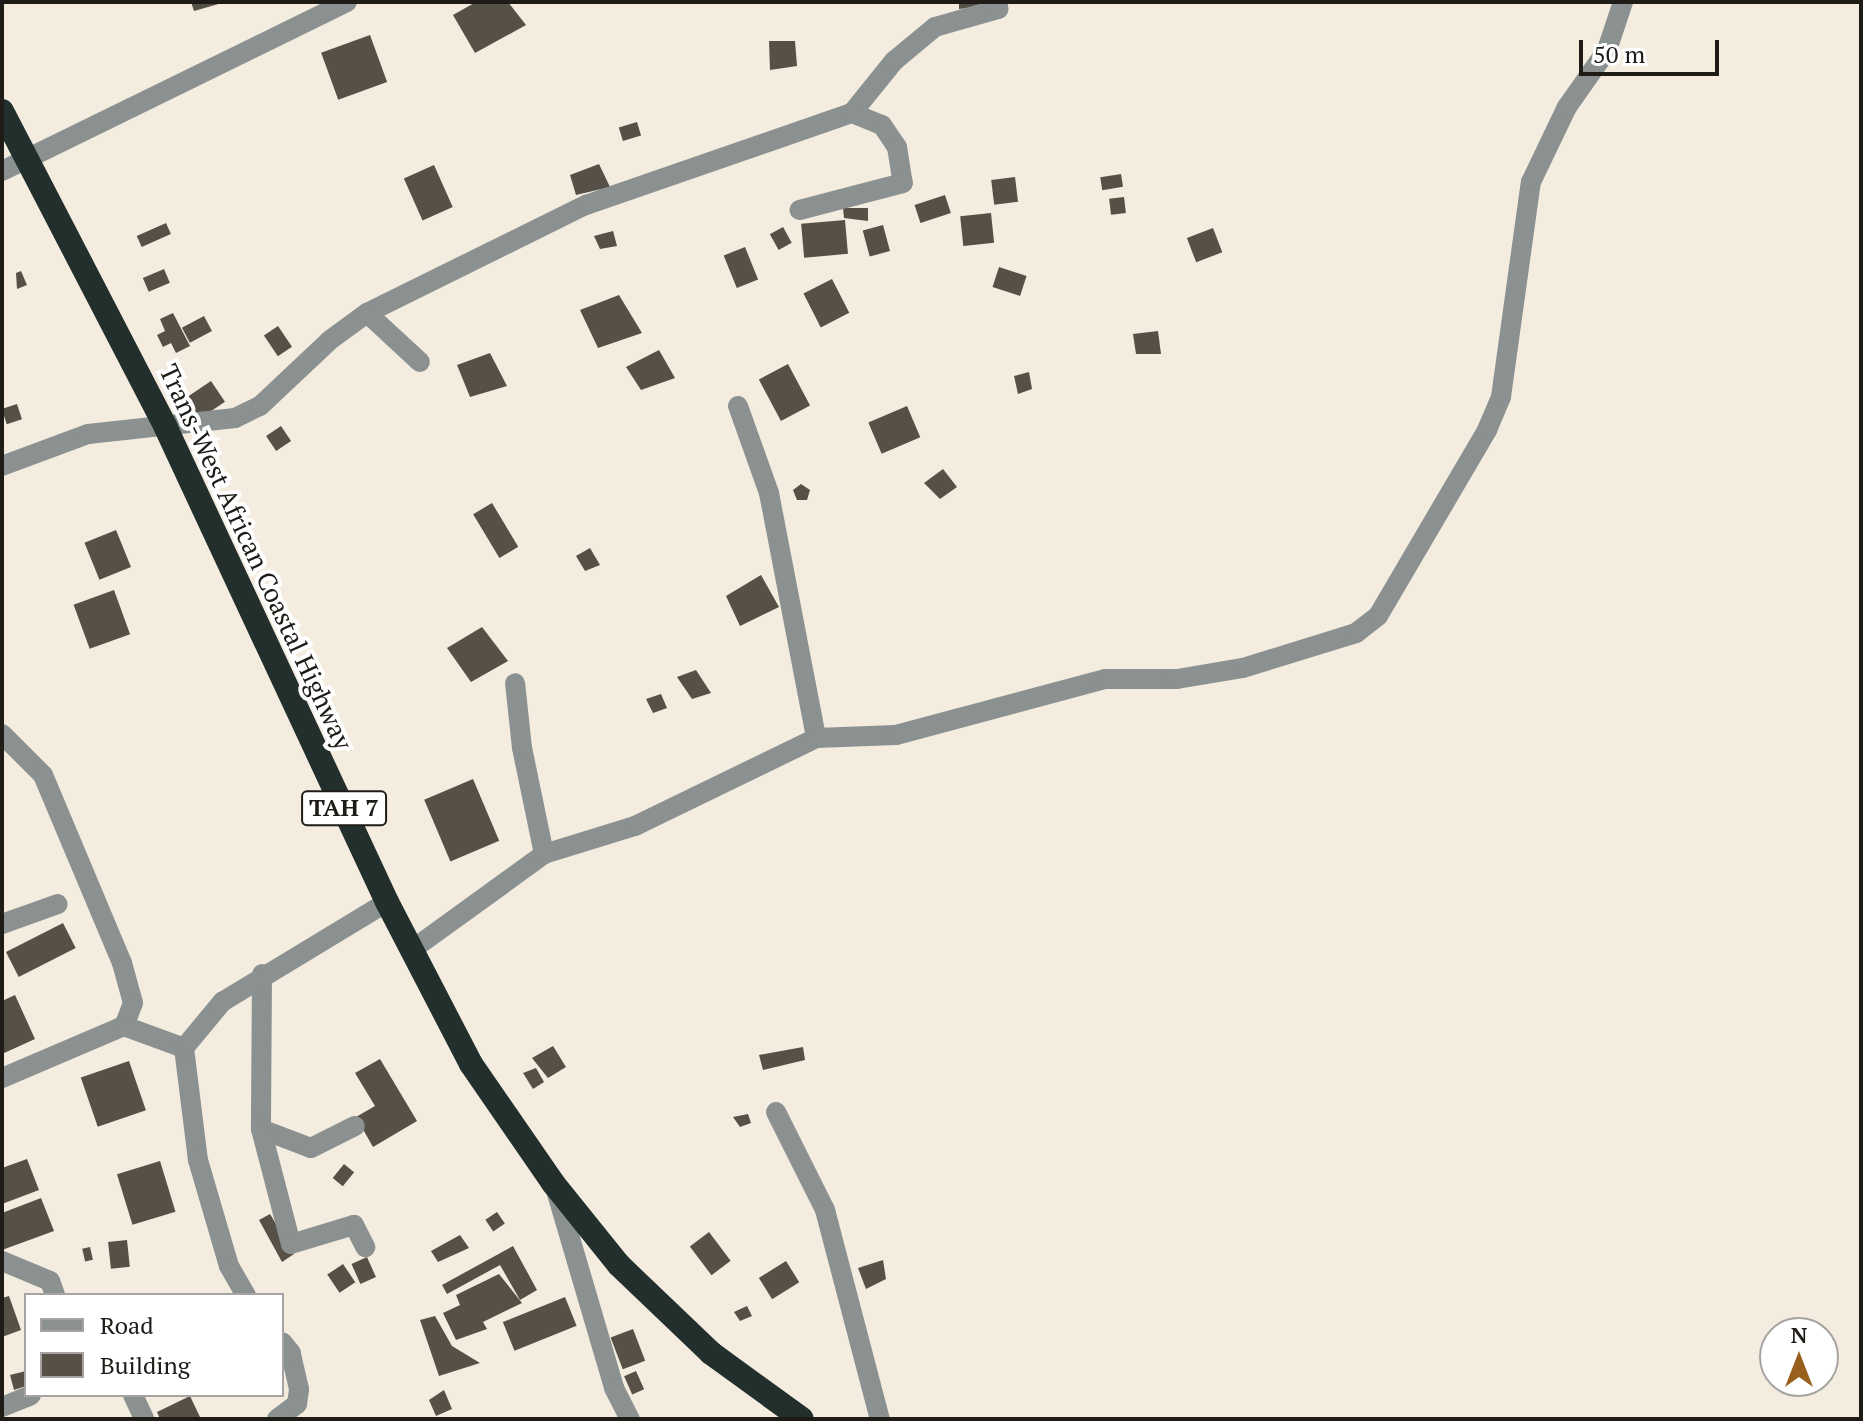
<!DOCTYPE html>
<html>
<head>
<meta charset="utf-8">
<style>
  body { margin:0 }
  #map { position:relative; width:1863px; height:1421px; overflow:hidden; background:#f3ecdf; font-family:"PT Serif",serif }
  div>[style] { position:absolute }
  .building>* { inset:0; background:#565046; transform-origin:0 0 }
  .minor>* { height:20px; margin:-10px; padding:0 10px; transform-origin:10px; border-radius:10px; background:#8a9190 }
  .highway>* { height:24px; margin:-12px; padding:0 12px; transform-origin:12px; border-radius:12px; background:#222f2d }
  span { translate:-50% -50%; white-space:nowrap; text-align:center; line-height:1.15; -webkit-text-stroke:8px #fff; paint-order:stroke }
  .shield-label span { padding:2px 6px; background:#fff; border:2px solid; border-radius:6px; -webkit-text-stroke-width:0 }
  .shield-label { font-size:24px; color:#1f1c18; font-weight:700 }
  .street-label { font-size:26px; color:#1f1c18 }
  .frame { position:absolute; inset:0; border:4px solid #1f1c18; pointer-events:none }
  .legend { position:absolute; left:24px; top:1293px; width:260px; height:104px; box-sizing:border-box; background:#fff; border:2px solid #a5a4a3; margin:0; padding:10px 14px; list-style:none; font-size:24px; color:#1f1c18 }
  .legend li { display:flex; align-items:center; gap:16px; height:40px }
  .legend b { width:40px; border:2px solid #a5a4a3 }
  .north { position:absolute; left:1759px; top:1317px; width:80px; height:80px; box-sizing:border-box; background:#fff; border:2px solid #a5a4a3; border-radius:50%; rotate:0deg; font-size:22px; font-weight:700; line-height:32px; text-align:center; color:#1f1c18 }
  .north::after { content:''; display:block; margin:auto; width:28px; height:36px; background:#99601d; clip-path:polygon(50% 0,100% 100%,50% 72%,0 100%) }
  .scale { position:absolute; left:1579px; top:40px; width:140px; height:36px; box-sizing:border-box; border:4px solid #1f1c18; border-top:0; padding-left:10px; font-size:24px; line-height:28px; white-space:nowrap; color:#1f1c18; -webkit-text-stroke:6px #fff; paint-order:stroke }
</style>
</head>
<body>
<div id="map">
  <div class="building">
    <div style="clip-path:polygon(191px 2px,222px 2px,222px 3px,194px 11px)"></div>
    <div style="clip-path:polygon(476px 2px,508px 2px,526px 25px,475px 53px,453px 15px)"></div>
    <div style="clip-path:polygon(959px 2px,994px 2px,994px 5px,959px 9px)"></div>
    <div style="left:370px;top:35px;width:50px;height:52px;rotate:70deg"></div>
    <div style="clip-path:polygon(769px 41px,795px 41px,797px 66px,770px 70px)"></div>
    <div style="left:637px;top:122px;width:14px;height:19px;rotate:73deg"></div>
    <div style="clip-path:polygon(599px 164px,610px 187px,576px 195px,570px 175px)"></div>
    <div style="left:434px;top:165px;width:46px;height:33px;rotate:66deg"></div>
    <div style="left:1121px;top:174px;width:13px;height:21px;rotate:81deg"></div>
    <div style="left:1015px;top:177px;width:25px;height:24px;rotate:83deg"></div>
    <div style="left:945px;top:195px;width:19px;height:32px;rotate:72deg"></div>
    <div style="left:1124px;top:197px;width:16px;height:15px;rotate:83deg"></div>
    <div style="clip-path:polygon(843px 208px,868px 208px,868px 221px,844px 218px)"></div>
    <div style="left:991px;top:213px;width:30px;height:31px;rotate:84deg"></div>
    <div style="left:845px;top:220px;width:34px;height:44px;rotate:85deg"></div>
    <div style="left:166px;top:223px;width:12px;height:32px;rotate:66deg"></div>
    <div style="left:883px;top:225px;width:27px;height:21px;rotate:75deg"></div>
    <div style="left:783px;top:227px;width:18px;height:15px;rotate:61deg"></div>
    <div style="left:1213px;top:228px;width:26px;height:28px;rotate:69deg"></div>
    <div style="clip-path:polygon(613px 231px,617px 246px,600px 249px,594px 236px)"></div>
    <div style="left:745px;top:247px;width:35px;height:23px;rotate:68deg"></div>
    <div style="left:999px;top:267px;width:29px;height:21px;rotate:18deg"></div>
    <div style="left:164px;top:269px;width:15px;height:23px;rotate:67deg"></div>
    <div style="clip-path:polygon(21px 271px,27px 285px,17px 289px,16px 273px)"></div>
    <div style="left:832px;top:279px;width:38px;height:32px;rotate:63deg"></div>
    <div style="clip-path:polygon(619px 295px,642px 333px,598px 348px,580px 310px)"></div>
    <div style="clip-path:polygon(173px 313px,190px 346px,176px 353px,171px 343px,163px 347px,157px 335px,165px 331px,160px 319px)"></div>
    <div style="left:204px;top:316px;width:17px;height:25px;rotate:62deg"></div>
    <div style="left:278px;top:326px;width:25px;height:17px;rotate:56deg"></div>
    <div style="clip-path:polygon(1158px 331px,1161px 354px,1136px 354px,1133px 334px)"></div>
    <div style="clip-path:polygon(659px 350px,675px 378px,641px 390px,626px 367px)"></div>
    <div style="clip-path:polygon(490px 353px,507px 386px,470px 397px,457px 365px)"></div>
    <div style="left:788px;top:364px;width:47px;height:33px;rotate:62deg"></div>
    <div style="clip-path:polygon(1029px 372px,1032px 389px,1018px 394px,1014px 376px)"></div>
    <div style="left:211px;top:381px;width:25px;height:30px;rotate:56deg"></div>
    <div style="left:17px;top:404px;width:16px;height:16px;rotate:72deg"></div>
    <div style="left:907px;top:406px;width:34px;height:42px;rotate:67deg"></div>
    <div style="left:281px;top:426px;width:18px;height:18px;rotate:56deg"></div>
    <div style="clip-path:polygon(943px 469px,957px 487px,940px 499px,924px 483px)"></div>
    <div style="clip-path:polygon(801px 484px,810px 490px,807px 500px,797px 500px,793px 490px)"></div>
    <div style="left:492px;top:503px;width:51px;height:22px;rotate:59deg"></div>
    <div style="left:116px;top:530px;width:40px;height:34px;rotate:68deg"></div>
    <div style="clip-path:polygon(590px 548px,600px 565px,585px 571px,576px 556px)"></div>
    <div style="clip-path:polygon(761px 575px,779px 607px,740px 626px,726px 596px)"></div>
    <div style="left:114px;top:590px;width:47px;height:43px;rotate:70deg"></div>
    <div style="clip-path:polygon(482px 627px,508px 661px,471px 682px,447px 648px)"></div>
    <div style="clip-path:polygon(696px 670px,711px 693px,692px 699px,677px 677px)"></div>
    <div style="clip-path:polygon(661px 694px,667px 708px,653px 713px,646px 699px)"></div>
    <div style="left:473px;top:779px;width:67px;height:53px;rotate:67deg"></div>
    <div style="left:63px;top:923px;width:28px;height:64px;rotate:63deg"></div>
    <div style="clip-path:polygon(15px 995px,35px 1039px,2px 1054px,2px 1001px)"></div>
    <div style="clip-path:polygon(553px 1046px,566px 1067px,548px 1078px,532px 1058px)"></div>
    <div style="clip-path:polygon(803px 1047px,805px 1060px,763px 1070px,759px 1055px)"></div>
    <div style="clip-path:polygon(380px 1059px,417px 1121px,373px 1147px,356px 1117px,375px 1106px,355px 1073px)"></div>
    <div style="left:129px;top:1061px;width:52px;height:51px;rotate:71deg"></div>
    <div style="clip-path:polygon(536px 1068px,544px 1082px,533px 1089px,523px 1073px)"></div>
    <div style="clip-path:polygon(748px 1114px,751px 1123px,740px 1127px,733px 1117px)"></div>
    <div style="clip-path:polygon(27px 1159px,39px 1190px,2px 1204px,2px 1168px)"></div>
    <div style="left:160px;top:1161px;width:53px;height:45px;rotate:73deg"></div>
    <div style="left:344px;top:1164px;width:13px;height:18px;rotate:39deg"></div>
    <div style="clip-path:polygon(41px 1198px,54px 1231px,2px 1250px,2px 1213px)"></div>
    <div style="left:497px;top:1212px;width:14px;height:14px;rotate:56deg"></div>
    <div style="clip-path:polygon(270px 1214px,294px 1254px,282px 1262px,259px 1220px)"></div>
    <div style="left:709px;top:1232px;width:36px;height:24px;rotate:53deg"></div>
    <div style="clip-path:polygon(460px 1235px,469px 1248px,438px 1262px,431px 1251px)"></div>
    <div style="left:127px;top:1240px;width:27px;height:19px;rotate:84deg"></div>
    <div style="clip-path:polygon(513px 1246px,537px 1290px,520px 1300px,500px 1265px,447px 1294px,442px 1285px)"></div>
    <div style="left:90px;top:1247px;width:13px;height:8px;rotate:77deg"></div>
    <div style="left:367px;top:1257px;width:22px;height:17px;rotate:66deg"></div>
    <div style="clip-path:polygon(883px 1260px,886px 1279px,866px 1289px,858px 1268px)"></div>
    <div style="left:786px;top:1261px;width:25px;height:32px;rotate:58deg"></div>
    <div style="left:343px;top:1264px;width:22px;height:19px;rotate:56deg"></div>
    <div style="clip-path:polygon(499px 1274px,522px 1303px,483px 1322px,487px 1329px,456px 1340px,443px 1313px,460px 1305px,456px 1295px)"></div>
    <div style="clip-path:polygon(9px 1296px,21px 1330px,2px 1337px,2px 1298px)"></div>
    <div style="left:565px;top:1297px;width:31px;height:67px;rotate:68deg"></div>
    <div style="clip-path:polygon(747px 1306px,752px 1316px,740px 1321px,734px 1312px)"></div>
    <div style="clip-path:polygon(435px 1316px,452px 1346px,480px 1363px,439px 1376px,420px 1320px)"></div>
    <div style="left:633px;top:1329px;width:34px;height:24px;rotate:69deg"></div>
    <div style="clip-path:polygon(26px 1371px,26px 1386px,14px 1390px,10px 1375px)"></div>
    <div style="left:636px;top:1371px;width:20px;height:13px;rotate:66deg"></div>
    <div style="clip-path:polygon(444px 1390px,452px 1409px,436px 1416px,429px 1400px)"></div>
    <div style="clip-path:polygon(190px 1396px,201px 1419px,160px 1419px,157px 1412px)"></div>
  </div>
  <div class="minor">
    <div style="left:852px;top:113px;width:67px;rotate:-51.1deg"></div>
    <div style="left:894px;top:61px;width:53px;rotate:-39.7deg"></div>
    <div style="left:935px;top:27px;width:66px;rotate:-15.9deg"></div>
    <div style="left:998px;top:9px;width:7px;rotate:-90deg"></div>
    <div style="left:2px;top:171px;width:384px;rotate:-26.1deg"></div>
    <div style="left:367px;top:313px;width:244px;rotate:-26.3deg"></div>
    <div style="left:586px;top:205px;width:281px;rotate:-19.1deg"></div>
    <div style="left:852px;top:113px;width:32px;rotate:22deg"></div>
    <div style="left:882px;top:125px;width:27px;rotate:56deg"></div>
    <div style="left:897px;top:147px;width:36px;rotate:81deg"></div>
    <div style="left:903px;top:183px;width:107px;rotate:165.4deg"></div>
    <div style="left:738px;top:406px;width:92px;rotate:70.4deg"></div>
    <div style="left:769px;top:493px;width:249px;rotate:79.1deg"></div>
    <div style="left:2px;top:466px;width:92px;rotate:-20.4deg"></div>
    <div style="left:88px;top:434px;width:148px;rotate:-6.2deg"></div>
    <div style="left:235px;top:418px;width:28px;rotate:-26deg"></div>
    <div style="left:260px;top:406px;width:96px;rotate:-43.3deg"></div>
    <div style="left:330px;top:340px;width:46px;rotate:-36.1deg"></div>
    <div style="left:367px;top:313px;width:72px;rotate:42.8deg"></div>
    <div style="left:2px;top:734px;width:58px;rotate:45deg"></div>
    <div style="left:43px;top:775px;width:204px;rotate:67.2deg"></div>
    <div style="left:122px;top:963px;width:41px;rotate:74.6deg"></div>
    <div style="left:133px;top:1003px;width:25px;rotate:111deg"></div>
    <div style="left:544px;top:854px;width:95px;rotate:-17.1deg"></div>
    <div style="left:635px;top:826px;width:201px;rotate:-25.9deg"></div>
    <div style="left:816px;top:738px;width:80px;rotate:-2.1deg"></div>
    <div style="left:896px;top:735px;width:216px;rotate:-15deg"></div>
    <div style="left:1105px;top:679px;width:72px"></div>
    <div style="left:1177px;top:679px;width:67px;rotate:-9.5deg"></div>
    <div style="left:1243px;top:668px;width:118px;rotate:-17.2deg"></div>
    <div style="left:1356px;top:633px;width:28px;rotate:-38deg"></div>
    <div style="left:1378px;top:616px;width:216px;rotate:-59.6deg"></div>
    <div style="left:1487px;top:430px;width:36px;rotate:-67deg"></div>
    <div style="left:1501px;top:397px;width:217px;rotate:-82.1deg"></div>
    <div style="left:1531px;top:182px;width:83px;rotate:-64.4deg"></div>
    <div style="left:1567px;top:107px;width:70px;rotate:-54.9deg"></div>
    <div style="left:1607px;top:50px;width:51px;rotate:-71.6deg"></div>
    <div style="left:2px;top:924px;width:59px;rotate:-19.7deg"></div>
    <div style="left:413px;top:949px;width:162px;rotate:-35.9deg"></div>
    <div style="left:544px;top:854px;width:108px;rotate:-101.7deg"></div>
    <div style="left:522px;top:748px;width:65px;rotate:-96.1deg"></div>
    <div style="left:262px;top:974px;width:155px;rotate:90.4deg"></div>
    <div style="left:261px;top:1129px;width:53px;rotate:20.8deg"></div>
    <div style="left:311px;top:1148px;width:49px;rotate:-26.6deg"></div>
    <div style="left:184px;top:1048px;width:113px;rotate:82.9deg"></div>
    <div style="left:198px;top:1160px;width:110px;rotate:73.7deg"></div>
    <div style="left:229px;top:1266px;width:34px;rotate:60deg"></div>
    <div style="left:2px;top:1078px;width:133px;rotate:-23.1deg"></div>
    <div style="left:124px;top:1026px;width:64px;rotate:20.1deg"></div>
    <div style="left:184px;top:1048px;width:60px;rotate:-50.4deg"></div>
    <div style="left:222px;top:1002px;width:193px;rotate:-31.2deg"></div>
    <div style="left:776px;top:1112px;width:110px;rotate:63.4deg"></div>
    <div style="left:825px;top:1210px;width:216px;rotate:75.3deg"></div>
    <div style="left:261px;top:1129px;width:119px;rotate:75.4deg"></div>
    <div style="left:291px;top:1244px;width:66px;rotate:-16.8deg"></div>
    <div style="left:354px;top:1225px;width:25px;rotate:63deg"></div>
    <div style="left:555px;top:1187px;width:209px;rotate:73.6deg"></div>
    <div style="left:614px;top:1388px;width:35px;rotate:63deg"></div>
    <div style="left:2px;top:1261px;width:52px;rotate:22.6deg"></div>
    <div style="left:50px;top:1281px;width:15px;rotate:70deg"></div>
    <div style="left:133px;top:1395px;width:26px;rotate:65deg"></div>
    <div style="left:2px;top:1407px;width:31px;rotate:-22deg"></div>
    <div style="left:277px;top:1419px;width:25px;rotate:-37deg"></div>
    <div style="left:297px;top:1404px;width:15px;rotate:-82deg"></div>
    <div style="left:299px;top:1389px;width:37px;rotate:-103deg"></div>
    <div style="left:291px;top:1353px;width:14px;rotate:-129deg"></div>
  </div>
  <div class="highway">
    <div style="left:2px;top:111px;width:357px;rotate:62.6deg"></div>
    <div style="left:166px;top:428px;width:523px;rotate:65deg"></div>
    <div style="left:387px;top:902px;width:182px;rotate:62.6deg"></div>
    <div style="left:471px;top:1064px;width:145px;rotate:55.4deg"></div>
    <div style="left:553px;top:1183px;width:105px;rotate:51.2deg"></div>
    <div style="left:619px;top:1265px;width:127px;rotate:43.7deg"></div>
    <div style="left:711px;top:1353px;width:112px;rotate:36deg"></div>
  </div>
  <div class="shield-label">
    <span style="left:344px;top:808px">TAH 7</span>
  </div>
  <div class="street-label">
    <span style="left:256px;top:557px;rotate:65deg">Trans-West African Coastal Highway</span>
  </div>
  <div class="frame"></div>
  <ul class="legend">
  <li><b style="height:10px;background:#8a9190"></b>Road</li>
  <li><b style="height:22px;background:#565046"></b>Building</li>
  </ul>
  <div class="north">N</div>
  <div class="scale">50 m</div>
</div>
</body>
</html>
